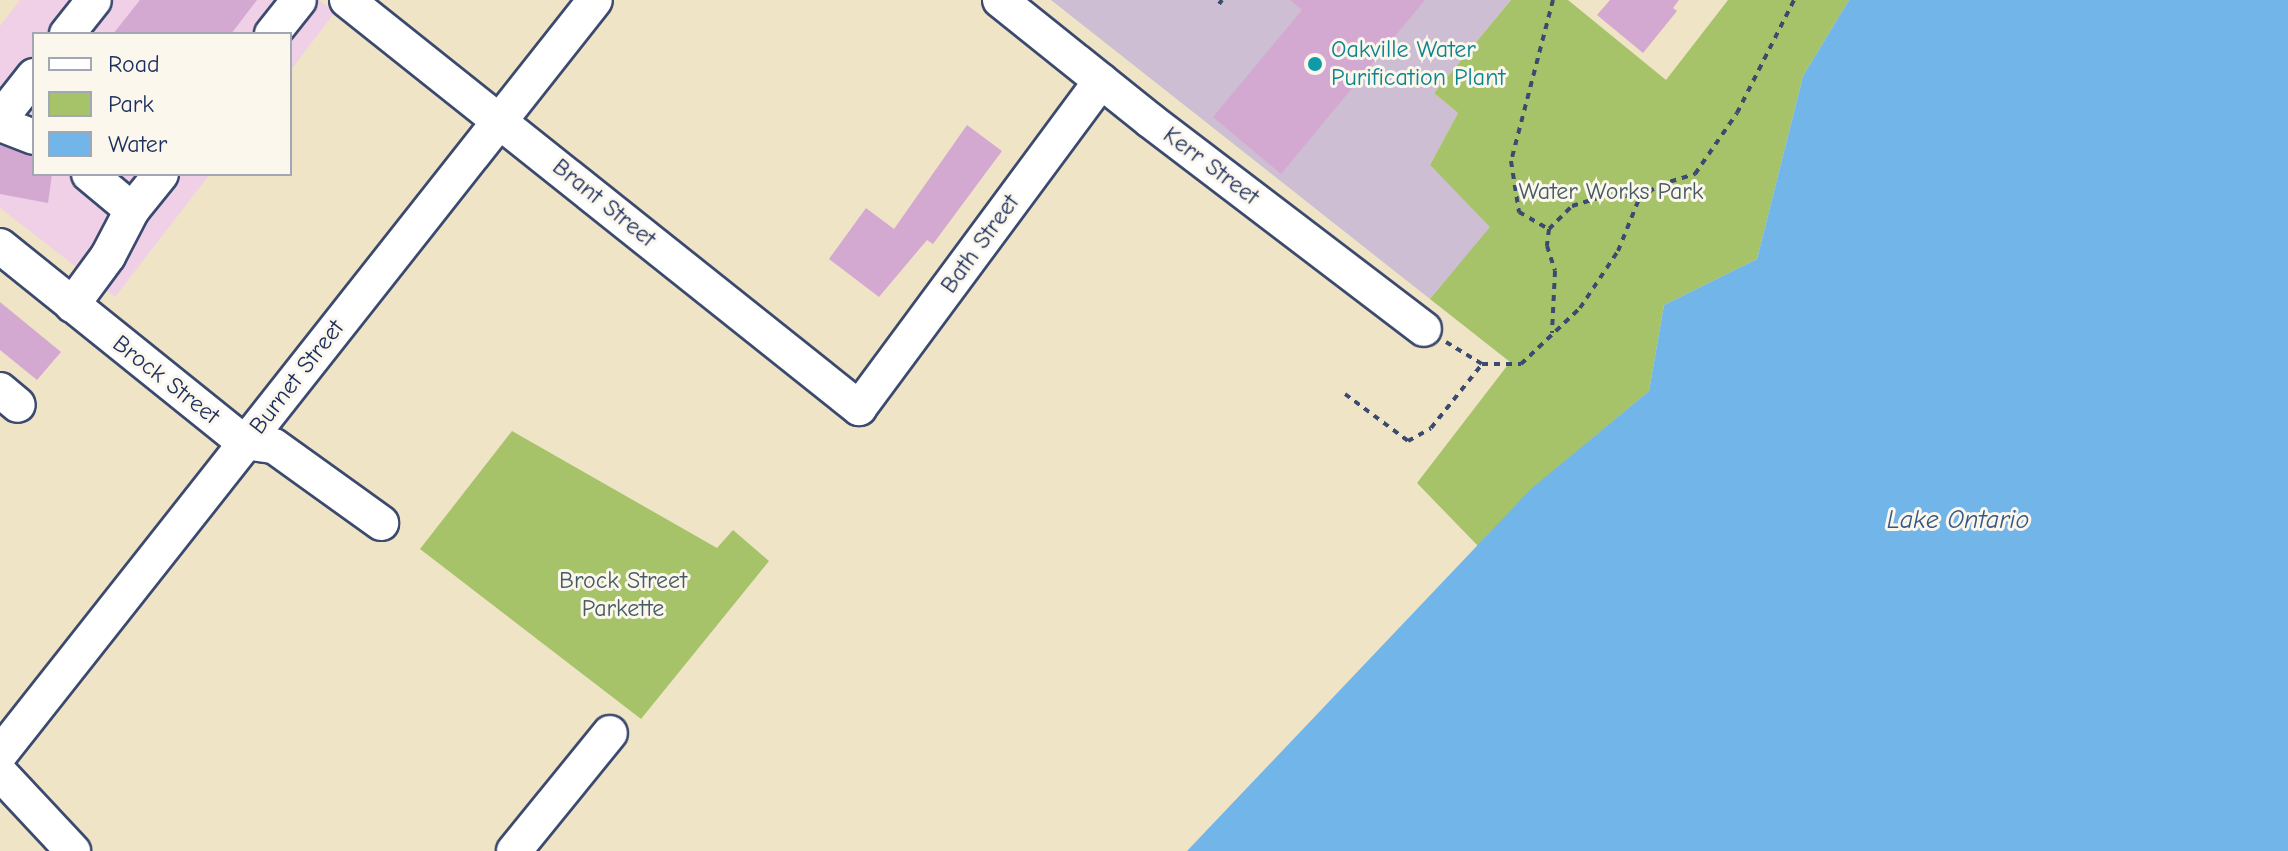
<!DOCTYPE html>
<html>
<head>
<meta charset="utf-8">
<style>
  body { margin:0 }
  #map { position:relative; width:2288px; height:851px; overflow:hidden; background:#f0e4c6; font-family:"Comic Neue",sans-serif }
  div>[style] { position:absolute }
  .built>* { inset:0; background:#efd0e7 }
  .industrial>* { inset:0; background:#cdbed3 }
  .green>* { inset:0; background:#a6c36a }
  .water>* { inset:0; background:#72b5e8 }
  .building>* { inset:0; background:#d4a9d1 }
  .path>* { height:4px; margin-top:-2px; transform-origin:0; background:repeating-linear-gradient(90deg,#3b4a6e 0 6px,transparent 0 12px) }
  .roads { filter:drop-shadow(2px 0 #3b4a6e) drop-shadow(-2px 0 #3b4a6e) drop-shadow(0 2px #3b4a6e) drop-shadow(0 -2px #3b4a6e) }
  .minor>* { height:34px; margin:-17px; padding:0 17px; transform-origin:17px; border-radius:17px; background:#fff }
  .dots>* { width:22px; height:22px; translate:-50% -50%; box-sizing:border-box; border:4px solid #fbf7ec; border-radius:50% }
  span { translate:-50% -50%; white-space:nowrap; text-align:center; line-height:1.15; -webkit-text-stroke:6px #fbf7ec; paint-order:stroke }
  .culture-label { font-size:24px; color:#0d838f }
  .left { translate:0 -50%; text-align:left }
  .street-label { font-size:24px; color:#1b2f5e }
  .park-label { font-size:24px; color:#455b62 }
  .water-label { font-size:26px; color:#355787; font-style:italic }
  .legend { position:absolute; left:32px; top:32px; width:260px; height:144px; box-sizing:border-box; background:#fbf7ec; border:2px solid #a1a7b3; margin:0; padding:10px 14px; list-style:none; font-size:24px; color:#1b2f5e }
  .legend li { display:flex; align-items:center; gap:16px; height:40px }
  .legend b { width:40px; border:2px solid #a1a7b3 }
</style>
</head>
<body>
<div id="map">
  <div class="built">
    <div style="clip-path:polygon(20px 0,319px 0,335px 12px,290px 71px,290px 34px,34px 34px,34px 174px,210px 174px,115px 297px,0 208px,0 26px)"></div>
  </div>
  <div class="industrial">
    <div style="clip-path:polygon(1051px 0,1511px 0,1434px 93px,1458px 113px,1430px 165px,1491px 227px,1430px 299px)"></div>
  </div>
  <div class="green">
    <div style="clip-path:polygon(1511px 0,1568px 0,1666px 80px,1728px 0,1849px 0,1803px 76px,1757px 259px,1664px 305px,1649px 391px,1532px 489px,1478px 546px,1417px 483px,1510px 362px,1430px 299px,1490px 227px,1430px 165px,1458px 113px,1434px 93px)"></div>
    <div style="clip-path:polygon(512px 431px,717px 548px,733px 530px,769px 561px,641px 719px,420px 549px)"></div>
  </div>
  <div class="water">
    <div style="clip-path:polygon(1849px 0,2288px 0,2288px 851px,1187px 851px,1531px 489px,1649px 391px,1664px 305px,1757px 259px,1803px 76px)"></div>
  </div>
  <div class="building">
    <div style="clip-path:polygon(140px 0,257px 0,231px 34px,113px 34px)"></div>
    <div style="clip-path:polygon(1290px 0,1425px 0,1281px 174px,1213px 117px,1302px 10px)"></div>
    <div style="clip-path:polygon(1610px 0,1679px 0,1673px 8px,1677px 11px,1643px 53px,1597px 15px)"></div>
    <div style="clip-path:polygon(967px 125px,1002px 151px,933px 244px,927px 240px,879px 297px,829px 259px,866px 208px,894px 229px)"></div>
    <div style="clip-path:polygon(0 145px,34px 157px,34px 174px,52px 174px,48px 203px,0 194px)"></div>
    <div style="clip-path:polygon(0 302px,61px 352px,37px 380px,0 350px)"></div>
  </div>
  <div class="path">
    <div style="left:1553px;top:0;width:166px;rotate:104.6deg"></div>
    <div style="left:1511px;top:161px;width:52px;rotate:81.1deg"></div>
    <div style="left:1519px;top:212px;width:34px;rotate:30deg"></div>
    <div style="left:1549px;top:229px;width:33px;rotate:-45deg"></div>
    <div style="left:1572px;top:206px;width:44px;rotate:-17.2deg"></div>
    <div style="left:1614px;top:193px;width:26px;rotate:13deg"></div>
    <div style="left:1219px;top:4px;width:5px;rotate:-53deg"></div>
    <div style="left:1549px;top:229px;width:17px;rotate:97deg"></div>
    <div style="left:1547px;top:246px;width:26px;rotate:72deg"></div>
    <div style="left:1555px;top:271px;width:62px;rotate:92.8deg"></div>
    <div style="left:1446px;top:342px;width:42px;rotate:31.4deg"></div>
    <div style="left:1482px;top:364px;width:39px"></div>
    <div style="left:1521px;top:364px;width:81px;rotate:-43.5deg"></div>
    <div style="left:1580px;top:308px;width:69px;rotate:-56.3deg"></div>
    <div style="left:1618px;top:251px;width:56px;rotate:-68deg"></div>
    <div style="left:1639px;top:199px;width:24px;rotate:-35deg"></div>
    <div style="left:1659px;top:185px;width:38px;rotate:-17deg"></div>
    <div style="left:1695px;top:174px;width:74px;rotate:-55.5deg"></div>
    <div style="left:1737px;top:113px;width:127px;rotate:-63.2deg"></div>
    <div style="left:1345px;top:394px;width:79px;rotate:36.7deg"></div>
    <div style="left:1408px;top:441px;width:26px;rotate:-29deg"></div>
    <div style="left:1431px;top:428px;width:82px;rotate:-51.4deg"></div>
  </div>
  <div class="roads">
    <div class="minor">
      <div style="left:347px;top:0;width:655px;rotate:38.55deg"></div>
      <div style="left:859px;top:408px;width:407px;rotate:-53.5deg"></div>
      <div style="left:1000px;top:0;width:193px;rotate:38.7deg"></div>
      <div style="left:1151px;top:121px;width:343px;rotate:37.3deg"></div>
      <div style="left:67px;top:34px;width:43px;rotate:-51.5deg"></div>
      <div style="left:272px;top:34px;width:43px;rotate:-51.5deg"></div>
      <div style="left:0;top:119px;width:55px;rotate:-51.7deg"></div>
      <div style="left:0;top:124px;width:36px;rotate:21deg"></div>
      <div style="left:89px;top:174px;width:56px;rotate:39.9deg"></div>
      <div style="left:0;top:246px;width:313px;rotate:38.8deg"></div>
      <div style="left:244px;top:442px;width:30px;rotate:8deg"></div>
      <div style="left:274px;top:446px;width:132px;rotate:35.7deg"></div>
      <div style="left:72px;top:305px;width:61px;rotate:-53.7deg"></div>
      <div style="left:108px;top:256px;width:52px;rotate:-62.4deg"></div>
      <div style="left:132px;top:210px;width:46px;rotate:-51.1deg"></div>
      <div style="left:0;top:390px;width:23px;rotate:40deg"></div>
      <div style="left:0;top:754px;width:960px;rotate:-51.72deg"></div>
      <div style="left:0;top:773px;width:107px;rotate:46.9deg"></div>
      <div style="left:514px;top:851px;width:152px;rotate:-50.9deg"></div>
    </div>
  </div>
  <div class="dots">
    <div style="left:1315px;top:64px;background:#0f9aa8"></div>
  </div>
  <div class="culture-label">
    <span class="left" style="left:1331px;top:64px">Oakville Water<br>Purification Plant</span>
  </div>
  <div class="street-label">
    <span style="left:1211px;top:166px;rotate:37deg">Kerr Street</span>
    <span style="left:604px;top:203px;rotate:39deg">Brant Street</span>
    <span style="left:980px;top:244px;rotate:-54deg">Bath Street</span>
    <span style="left:297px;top:377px;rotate:-52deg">Burnet Street</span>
    <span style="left:166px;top:380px;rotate:38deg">Brock Street</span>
  </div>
  <div class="park-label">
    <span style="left:1611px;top:192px">Water Works Park</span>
    <span style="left:623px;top:595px">Brock Street<br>Parkette</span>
  </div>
  <div class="water-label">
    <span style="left:1958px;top:521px">Lake Ontario</span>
  </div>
  <ul class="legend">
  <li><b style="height:10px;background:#fff"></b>Road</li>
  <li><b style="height:22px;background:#a6c36a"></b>Park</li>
  <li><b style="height:22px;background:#72b5e8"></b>Water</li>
  </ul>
</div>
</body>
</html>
